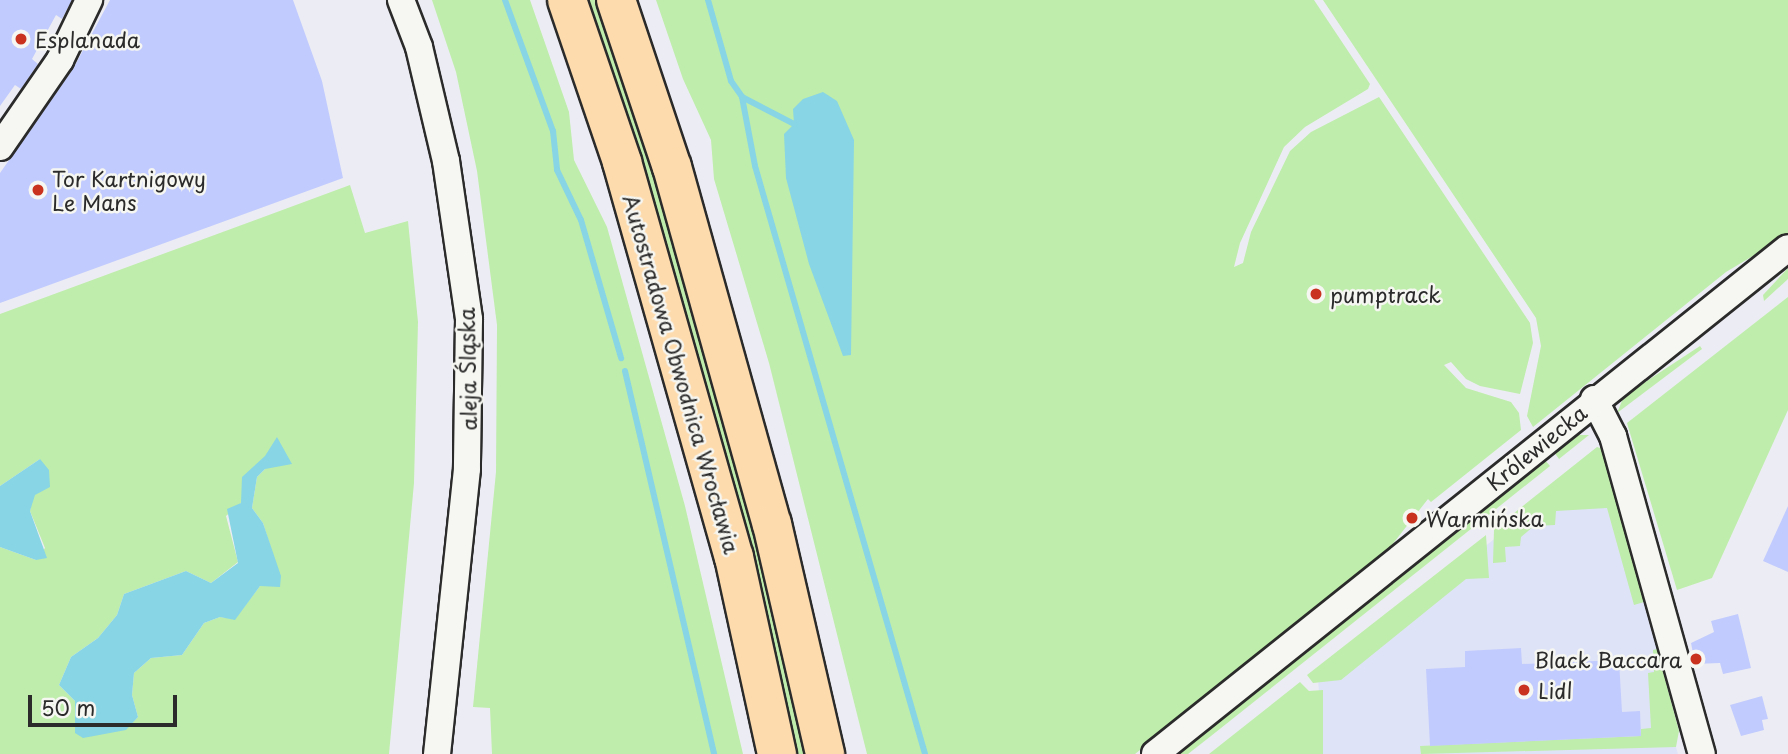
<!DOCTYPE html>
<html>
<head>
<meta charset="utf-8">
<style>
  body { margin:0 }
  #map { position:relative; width:1788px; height:754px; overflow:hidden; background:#ecedf4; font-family:"Playpen Sans",sans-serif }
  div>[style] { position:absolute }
  .built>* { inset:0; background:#dfe3f7 }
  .green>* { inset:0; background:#bfedab }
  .water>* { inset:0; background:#87d5e5 }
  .stream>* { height:6px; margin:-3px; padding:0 3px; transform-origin:3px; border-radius:3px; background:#87d5e5 }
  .building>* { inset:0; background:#c2cbfd }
  .roads { filter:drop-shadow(2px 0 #2b2b2b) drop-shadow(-2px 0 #2b2b2b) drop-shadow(0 2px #2b2b2b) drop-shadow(0 -2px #2b2b2b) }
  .minor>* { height:26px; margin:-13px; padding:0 13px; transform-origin:13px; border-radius:13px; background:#f6f6f2 }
  .highway>* { height:38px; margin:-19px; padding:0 19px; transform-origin:19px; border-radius:19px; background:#fedbac }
  .dots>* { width:19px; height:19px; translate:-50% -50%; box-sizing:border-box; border:4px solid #f6f6f2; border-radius:50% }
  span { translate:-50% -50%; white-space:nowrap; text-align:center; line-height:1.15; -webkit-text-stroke:5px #f6f6f2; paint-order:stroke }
  .poi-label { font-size:21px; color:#2b2b2b }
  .left { translate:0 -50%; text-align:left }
  .right { translate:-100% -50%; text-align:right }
  .street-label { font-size:21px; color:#2b2b2b }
  .scale { position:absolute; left:28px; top:695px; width:149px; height:32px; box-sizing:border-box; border:4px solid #2b2b2b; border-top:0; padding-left:9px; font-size:21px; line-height:24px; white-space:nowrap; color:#2b2b2b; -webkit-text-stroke:5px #f6f6f2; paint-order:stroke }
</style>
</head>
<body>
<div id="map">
  <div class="built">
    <div style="clip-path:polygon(1600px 455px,1657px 649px,1662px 746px,1676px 747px,1678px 754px,1323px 754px,1318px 679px)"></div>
  </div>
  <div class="green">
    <div style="clip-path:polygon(432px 0,530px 0,569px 112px,574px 160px,607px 227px,685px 506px,743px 754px,492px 754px,490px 708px,473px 707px,496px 472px,497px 325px,477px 171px,456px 72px)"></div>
    <div style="clip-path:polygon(584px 0,599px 0,636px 113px,729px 425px,809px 754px,794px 754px)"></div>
    <div style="clip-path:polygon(656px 0,1314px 0,1370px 84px,1368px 89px,1305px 127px,1284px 147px,1240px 243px,1234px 267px,1243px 263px,1251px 232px,1290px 151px,1311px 132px,1379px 97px,1530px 323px,1533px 343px,1520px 394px,1480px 386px,1466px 379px,1451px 362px,1444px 365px,1466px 388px,1511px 402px,1519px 413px,1521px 430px,1431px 502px,1428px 499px,1384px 555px,1135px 754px,867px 754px,769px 363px,714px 179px,711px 140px,683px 79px)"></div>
    <div style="clip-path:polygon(1323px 0,1788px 0,1788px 235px,1726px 272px,1533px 427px,1527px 416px,1541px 346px,1536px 318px)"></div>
    <div style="clip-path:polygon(evenodd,350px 185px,365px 233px,408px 221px,418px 322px,414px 483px,389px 754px,0 754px,0 547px,36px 560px,45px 548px,30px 511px,40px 459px,0 486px,0 314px,350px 185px,278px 437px,265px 469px,257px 477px,252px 508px,263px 523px,275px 561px,260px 586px,235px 619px,220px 617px,204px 623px,182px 655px,151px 658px,134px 673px,132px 695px,138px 717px,126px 729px,75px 733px,75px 701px,59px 685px,71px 657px,98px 638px,117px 615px,124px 594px,186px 571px,211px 583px,238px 562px,226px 516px,241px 503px,278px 437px)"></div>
    <div style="clip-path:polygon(1788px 268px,1788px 279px,1764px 301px,1763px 295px)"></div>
    <div style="clip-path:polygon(1788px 297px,1788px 410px,1712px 578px,1677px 590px,1627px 423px)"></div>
    <div style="clip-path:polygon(1700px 346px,1702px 349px,1617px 413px,1624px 396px)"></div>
    <div style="clip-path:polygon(1578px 435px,1589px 435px,1559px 459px,1554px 452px)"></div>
    <div style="clip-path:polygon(1597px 447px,1603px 449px,1645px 589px,1644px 602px,1634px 605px,1607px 508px,1556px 511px,1555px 525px,1534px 526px,1521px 537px,1520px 546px,1505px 547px,1506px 562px,1493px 563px,1494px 529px)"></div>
    <div style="clip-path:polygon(1544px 459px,1550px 466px,1211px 736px,1188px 754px,1173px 754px)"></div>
    <div style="clip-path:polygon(1486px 535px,1489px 578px,1466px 579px,1341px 680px,1313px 683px,1307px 675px)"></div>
    <div style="clip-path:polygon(1657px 649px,1679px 731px,1676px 747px,1421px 754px,1420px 746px,1641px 736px,1641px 729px,1651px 728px,1648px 673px,1654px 672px,1653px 650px)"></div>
    <div style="clip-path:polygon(1300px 682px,1309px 691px,1323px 690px,1323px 754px,1209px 754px)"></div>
  </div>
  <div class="water">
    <div style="clip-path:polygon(823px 92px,837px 101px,854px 140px,851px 355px,843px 356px,809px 264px,786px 178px,784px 134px,794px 124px,793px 109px,803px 99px)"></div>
    <div style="clip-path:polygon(277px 437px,292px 464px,265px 469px,257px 477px,252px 508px,263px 523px,281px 576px,280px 587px,260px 586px,235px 620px,220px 617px,204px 623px,182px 655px,151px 658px,134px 673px,132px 695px,138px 717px,126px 730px,83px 738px,75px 733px,75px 701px,59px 685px,71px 657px,98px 638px,117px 615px,124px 594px,186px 571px,211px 583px,238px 563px,227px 509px,241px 503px,242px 477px,265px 456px)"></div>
    <div style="clip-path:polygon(40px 459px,49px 470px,50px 487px,35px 495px,30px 511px,47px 558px,36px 560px,0 547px,0 486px)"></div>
  </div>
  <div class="stream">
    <div style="left:505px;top:0;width:140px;rotate:69.9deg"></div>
    <div style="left:553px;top:131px;width:39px;rotate:84deg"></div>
    <div style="left:557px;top:170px;width:55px;rotate:64.4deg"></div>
    <div style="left:581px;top:220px;width:144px;rotate:73.8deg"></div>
    <div style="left:708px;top:0;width:84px;rotate:74.1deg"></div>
    <div style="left:731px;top:81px;width:19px;rotate:55deg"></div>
    <div style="left:742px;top:97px;width:70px;rotate:79.3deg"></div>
    <div style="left:755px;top:166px;width:612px;rotate:73.87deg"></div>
    <div style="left:742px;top:97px;width:59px;rotate:27.4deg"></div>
    <div style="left:625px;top:371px;width:393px;rotate:76.9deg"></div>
  </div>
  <div class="building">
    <div style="clip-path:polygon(0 0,72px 0,62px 19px,56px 15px,32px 59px,38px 64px,21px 89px,15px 85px,0 106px)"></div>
    <div style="clip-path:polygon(110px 0,293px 0,322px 81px,343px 178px,0 303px,0 173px,73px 69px)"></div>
    <div style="clip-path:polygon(1788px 506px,1788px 572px,1763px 561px)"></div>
    <div style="clip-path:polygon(1738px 614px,1751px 668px,1723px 674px,1720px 663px,1695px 664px,1691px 643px,1714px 632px,1711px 621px)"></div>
    <div style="clip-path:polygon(1521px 648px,1522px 664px,1619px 660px,1622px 712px,1640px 711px,1641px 736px,1430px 746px,1426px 669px,1465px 667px,1465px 651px)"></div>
    <div style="clip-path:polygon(1762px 696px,1768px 719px,1762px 720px,1764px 730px,1741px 736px,1730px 705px)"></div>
  </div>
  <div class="roads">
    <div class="minor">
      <div style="left:401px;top:0;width:50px;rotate:69deg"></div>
      <div style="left:419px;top:47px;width:117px;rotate:76.7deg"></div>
      <div style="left:446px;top:161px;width:160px;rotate:81.7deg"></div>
      <div style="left:469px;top:319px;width:150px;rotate:90.8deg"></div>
      <div style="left:467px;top:469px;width:287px;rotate:96deg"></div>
      <div style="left:0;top:147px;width:106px;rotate:-55.4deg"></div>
      <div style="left:60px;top:60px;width:67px;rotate:-64.2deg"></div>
      <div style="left:1594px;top:399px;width:42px;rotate:62.8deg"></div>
      <div style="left:1613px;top:436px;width:330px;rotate:74.4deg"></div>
      <div style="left:1155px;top:754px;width:810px;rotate:-38.64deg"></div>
    </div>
    <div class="highway">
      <div style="left:567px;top:0;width:171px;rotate:71.2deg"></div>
      <div style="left:622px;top:162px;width:411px;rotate:74.2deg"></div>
      <div style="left:734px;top:557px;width:202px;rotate:77.7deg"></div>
      <div style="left:616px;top:0;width:176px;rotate:71.5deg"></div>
      <div style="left:672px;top:167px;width:371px;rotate:74.4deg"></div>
      <div style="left:772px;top:524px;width:236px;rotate:77deg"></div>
    </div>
  </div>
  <div class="dots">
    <div style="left:21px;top:39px;background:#c8321e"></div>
    <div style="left:38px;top:190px;background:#c8321e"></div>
    <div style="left:1316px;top:294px;background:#c8321e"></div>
    <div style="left:1412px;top:518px;background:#c8321e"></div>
    <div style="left:1696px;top:659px;background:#c8321e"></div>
    <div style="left:1524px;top:690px;background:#c8321e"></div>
  </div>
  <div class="poi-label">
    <span class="left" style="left:35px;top:39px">Esplanada</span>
    <span class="left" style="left:52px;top:190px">Tor Kartnigowy<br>Le Mans</span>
    <span class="left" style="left:1330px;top:294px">pumptrack</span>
    <span class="left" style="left:1426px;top:518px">Warmińska</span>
    <span class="right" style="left:1682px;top:659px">Black Baccara</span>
    <span class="left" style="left:1538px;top:690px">Lidl</span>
  </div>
  <div class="street-label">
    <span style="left:467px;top:369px;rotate:-91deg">aleja Śląska</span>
    <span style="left:682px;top:374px;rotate:74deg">Autostradowa Obwodnica Wrocławia</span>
    <span style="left:1536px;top:447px;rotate:-39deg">Królewiecka</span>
  </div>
  <div class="scale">50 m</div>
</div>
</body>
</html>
